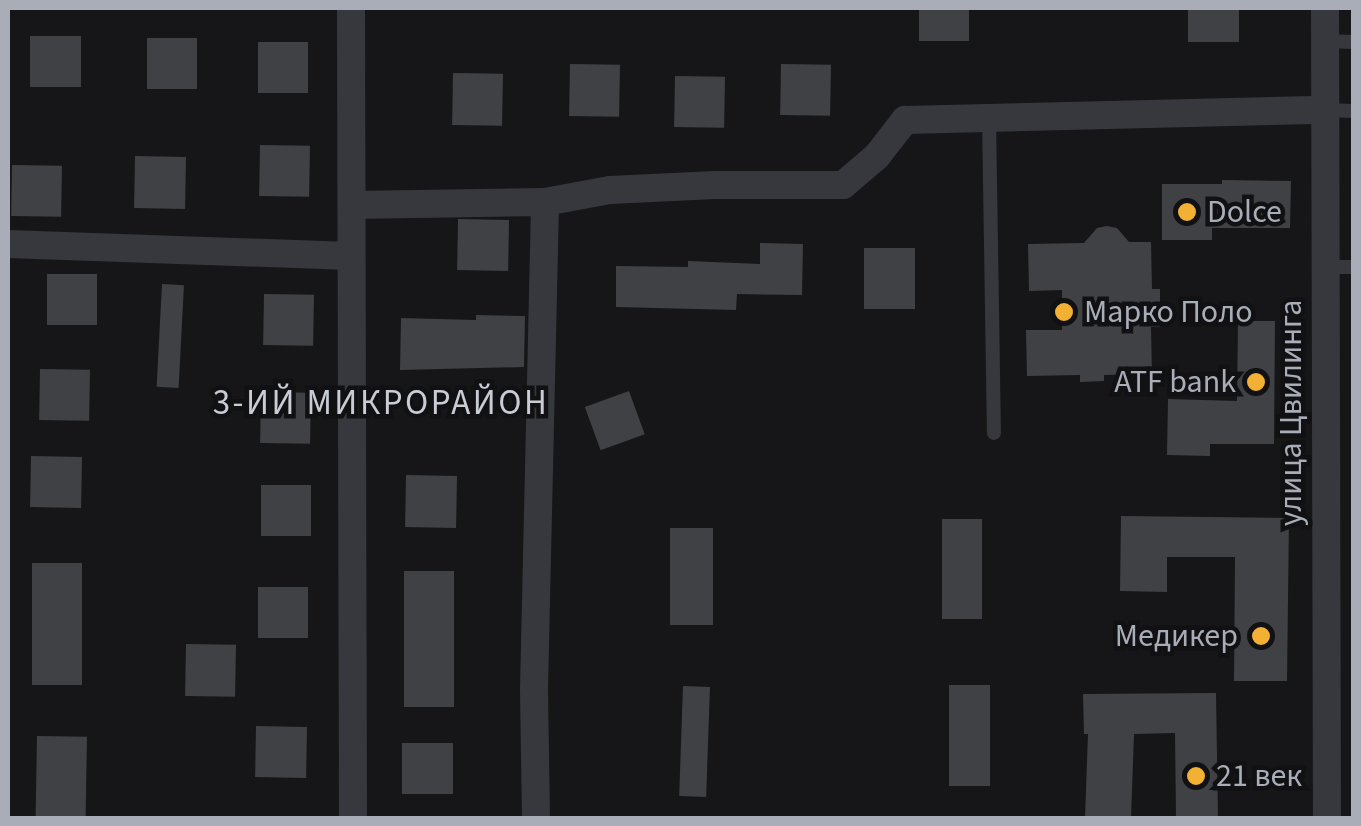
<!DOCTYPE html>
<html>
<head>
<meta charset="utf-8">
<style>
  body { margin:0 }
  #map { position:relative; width:1361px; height:826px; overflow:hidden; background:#161618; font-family:"Source Sans 3",sans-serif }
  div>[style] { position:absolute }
  .building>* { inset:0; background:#404145; transform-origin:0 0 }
  .lane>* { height:14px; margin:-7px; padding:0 7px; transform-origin:7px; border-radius:7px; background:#37383d }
  .street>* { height:28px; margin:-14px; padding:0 14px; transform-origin:14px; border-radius:14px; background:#37383d }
  .dots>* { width:28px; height:28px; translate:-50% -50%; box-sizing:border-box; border:5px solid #111113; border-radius:50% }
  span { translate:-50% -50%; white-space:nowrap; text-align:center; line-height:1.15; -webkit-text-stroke:9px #111113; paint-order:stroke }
  .poi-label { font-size:32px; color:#a8adb8 }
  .left { translate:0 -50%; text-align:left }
  .right { translate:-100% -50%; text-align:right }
  .street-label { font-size:32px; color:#a8adb8 }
  .neighbourhood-label { font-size:35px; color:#c9ccd4; letter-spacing:2.5px }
  .frame { position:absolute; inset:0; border:10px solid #a8adb8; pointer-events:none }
</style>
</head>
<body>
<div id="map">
  <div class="building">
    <div style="left:919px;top:8px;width:50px;height:33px"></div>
    <div style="left:1188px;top:8px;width:51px;height:34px"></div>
    <div style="left:30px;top:36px;width:51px;height:51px"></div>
    <div style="left:147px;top:38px;width:50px;height:51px"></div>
    <div style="left:258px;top:42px;width:50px;height:51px"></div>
    <div style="left:570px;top:64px;width:50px;height:52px;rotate:1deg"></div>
    <div style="left:781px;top:64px;width:50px;height:51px;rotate:1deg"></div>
    <div style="left:453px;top:73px;width:50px;height:52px;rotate:1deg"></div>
    <div style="left:675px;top:76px;width:50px;height:51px;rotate:1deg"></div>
    <div style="left:260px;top:145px;width:50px;height:51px;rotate:1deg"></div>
    <div style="left:135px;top:156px;width:51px;height:52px;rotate:1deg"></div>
    <div style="left:12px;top:165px;width:50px;height:51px;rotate:1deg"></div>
    <div style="clip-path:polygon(1222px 180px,1291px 181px,1290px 228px,1212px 228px,1212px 240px,1162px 240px,1162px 184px,1222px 184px)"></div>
    <div style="left:509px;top:220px;width:51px;height:51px;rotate:91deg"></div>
    <div style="clip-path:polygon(1107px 226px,1117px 228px,1129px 242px,1151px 242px,1152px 289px,1160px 289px,1160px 327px,1151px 327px,1152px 374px,1104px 375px,1104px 381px,1080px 382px,1080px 375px,1027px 376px,1026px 330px,1062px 330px,1062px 290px,1029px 291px,1028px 244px,1084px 243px,1097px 228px)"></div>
    <div style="clip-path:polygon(760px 243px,803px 244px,802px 295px,737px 294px,736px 310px,616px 307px,616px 266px,688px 267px,688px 261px,760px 264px)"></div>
    <div style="left:864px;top:248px;width:51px;height:61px"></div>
    <div style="left:47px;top:274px;width:50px;height:51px"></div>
    <div style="left:162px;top:284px;width:22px;height:103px;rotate:3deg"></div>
    <div style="left:264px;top:294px;width:50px;height:51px;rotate:1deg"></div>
    <div style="clip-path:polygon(476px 315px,525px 316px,524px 367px,400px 370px,401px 318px,476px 320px)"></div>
    <div style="clip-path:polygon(1238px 321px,1275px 321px,1274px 444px,1210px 444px,1210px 456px,1167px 455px,1168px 399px,1237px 401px)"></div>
    <div style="left:40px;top:369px;width:50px;height:51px;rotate:1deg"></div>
    <div style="left:629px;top:391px;width:46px;height:47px;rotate:70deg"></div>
    <div style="left:261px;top:392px;width:50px;height:51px;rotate:1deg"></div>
    <div style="left:31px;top:456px;width:51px;height:51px;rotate:1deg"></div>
    <div style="left:406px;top:475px;width:51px;height:52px;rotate:1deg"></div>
    <div style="left:261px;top:485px;width:50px;height:51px"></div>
    <div style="clip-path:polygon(1121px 516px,1289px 518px,1287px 681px,1234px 681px,1235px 557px,1167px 557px,1167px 592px,1120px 591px)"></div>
    <div style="left:942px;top:519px;width:40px;height:100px"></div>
    <div style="left:670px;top:528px;width:43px;height:97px"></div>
    <div style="left:32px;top:563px;width:50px;height:122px"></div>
    <div style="left:404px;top:571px;width:50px;height:136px"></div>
    <div style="left:258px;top:587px;width:50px;height:51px"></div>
    <div style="left:186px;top:644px;width:50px;height:52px;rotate:1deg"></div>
    <div style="left:990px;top:685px;width:101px;height:41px;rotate:90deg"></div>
    <div style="left:683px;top:686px;width:27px;height:110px;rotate:2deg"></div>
    <div style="clip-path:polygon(1216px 693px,1218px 818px,1176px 818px,1175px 733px,1134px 734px,1131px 818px,1085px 818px,1088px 734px,1084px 734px,1083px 694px)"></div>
    <div style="left:256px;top:726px;width:51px;height:51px;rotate:1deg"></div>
    <div style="left:37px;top:736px;width:50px;height:82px;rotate:1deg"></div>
    <div style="left:402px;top:743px;width:51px;height:51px"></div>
  </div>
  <div class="lane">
    <div style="left:1325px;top:41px;width:29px;rotate:2deg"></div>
    <div style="left:1325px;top:110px;width:29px;rotate:2deg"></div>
    <div style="left:989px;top:118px;width:315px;rotate:89.1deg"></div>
    <div style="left:1326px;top:267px;width:28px"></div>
  </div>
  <div class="street">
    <div style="left:351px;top:8px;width:810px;rotate:89.86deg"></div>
    <div style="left:1325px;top:8px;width:810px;rotate:89.86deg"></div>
    <div style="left:353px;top:205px;width:192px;rotate:-0.9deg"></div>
    <div style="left:545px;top:202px;width:66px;rotate:-10.5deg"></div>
    <div style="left:610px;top:190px;width:105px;rotate:-2.7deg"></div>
    <div style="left:715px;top:185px;width:128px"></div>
    <div style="left:843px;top:185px;width:45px;rotate:-40.5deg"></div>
    <div style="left:877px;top:156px;width:46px;rotate:-52.1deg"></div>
    <div style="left:905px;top:120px;width:420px;rotate:-1.4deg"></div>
    <div style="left:8px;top:244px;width:342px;rotate:2deg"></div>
    <div style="left:536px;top:818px;width:129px;rotate:-90.9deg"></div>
    <div style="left:534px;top:689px;width:487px;rotate:-88.7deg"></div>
  </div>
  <div class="dots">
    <div style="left:1187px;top:212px;background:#f2b134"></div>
    <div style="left:1064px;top:312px;background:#f2b134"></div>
    <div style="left:1256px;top:382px;background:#f2b134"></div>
    <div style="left:1261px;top:636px;background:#f2b134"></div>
    <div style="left:1196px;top:776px;background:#f2b134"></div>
  </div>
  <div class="poi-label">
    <span class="left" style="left:1207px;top:212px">Dolce</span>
    <span class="left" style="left:1084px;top:312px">Марко Поло</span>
    <span class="right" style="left:1236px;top:382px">ATF bank</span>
    <span class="right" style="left:1238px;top:636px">Медикер</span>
    <span class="left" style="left:1216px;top:776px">21 век</span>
  </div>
  <div class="street-label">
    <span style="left:1291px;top:413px;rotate:-90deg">улица Цвилинга</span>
  </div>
  <div class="neighbourhood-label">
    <span style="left:381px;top:403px">3-ИЙ МИКРОРАЙОН</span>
  </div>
  <div class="frame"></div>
</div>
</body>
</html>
